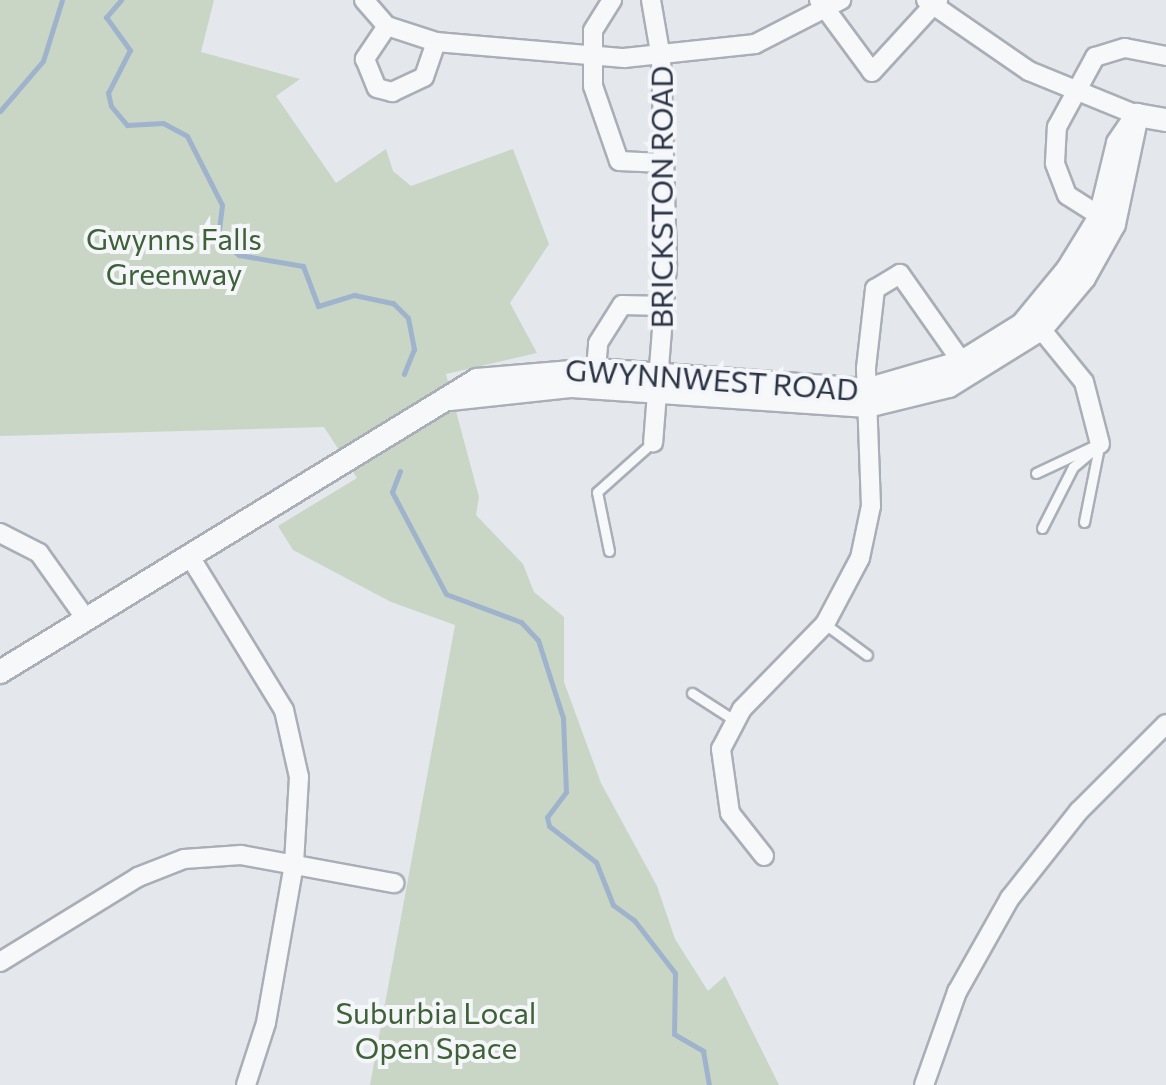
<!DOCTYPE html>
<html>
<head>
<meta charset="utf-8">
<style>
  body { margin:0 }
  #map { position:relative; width:1166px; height:1085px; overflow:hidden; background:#e4e7ec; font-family:Commissioner,sans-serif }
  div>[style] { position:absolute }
  .green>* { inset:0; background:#c9d6c5 }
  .stream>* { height:5px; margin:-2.5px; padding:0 2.5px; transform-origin:2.5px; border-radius:2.5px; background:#9fb4cc }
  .roads { filter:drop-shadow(2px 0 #a9aeb7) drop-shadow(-2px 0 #a9aeb7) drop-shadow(0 2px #a9aeb7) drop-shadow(0 -2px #a9aeb7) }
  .service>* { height:9px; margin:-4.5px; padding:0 4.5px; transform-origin:4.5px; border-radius:4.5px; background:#f7f8fa }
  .minor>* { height:18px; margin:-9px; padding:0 9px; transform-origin:9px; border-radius:9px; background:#f7f8fa }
  .tertiary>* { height:22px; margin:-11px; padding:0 11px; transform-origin:11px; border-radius:11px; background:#f7f8fa }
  span { translate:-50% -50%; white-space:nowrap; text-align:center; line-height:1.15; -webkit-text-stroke:8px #f4f6f9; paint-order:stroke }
  .street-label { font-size:30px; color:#2b3445 }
  .park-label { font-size:30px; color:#3f6138 }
</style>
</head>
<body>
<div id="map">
  <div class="green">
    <div style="clip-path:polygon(0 0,214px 0,201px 52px,300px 79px,276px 96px,336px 183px,386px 149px,393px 171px,411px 186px,513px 149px,549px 244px,510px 303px,537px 353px,446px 374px,479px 497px,476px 515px,523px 564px,534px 592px,564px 617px,564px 682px,601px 783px,657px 886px,675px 939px,708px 991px,725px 976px,779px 1085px,370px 1085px,455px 625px,391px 602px,293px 550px,278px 526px,357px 478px,324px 427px,0 436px)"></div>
  </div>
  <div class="stream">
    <div style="left:121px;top:0;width:23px;rotate:131deg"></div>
    <div style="left:106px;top:17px;width:41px;rotate:54deg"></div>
    <div style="left:130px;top:50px;width:48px;rotate:117.1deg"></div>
    <div style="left:108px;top:93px;width:13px;rotate:77deg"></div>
    <div style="left:111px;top:106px;width:25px;rotate:50deg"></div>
    <div style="left:127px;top:125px;width:36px;rotate:-3deg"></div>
    <div style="left:163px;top:123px;width:27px;rotate:28deg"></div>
    <div style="left:187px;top:136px;width:77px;rotate:63.1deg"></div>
    <div style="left:222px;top:205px;width:32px;rotate:97deg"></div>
    <div style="left:218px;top:237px;width:28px;rotate:41deg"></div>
    <div style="left:239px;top:255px;width:65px;rotate:9.8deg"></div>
    <div style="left:303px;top:266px;width:43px;rotate:69.4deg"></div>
    <div style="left:318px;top:306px;width:38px;rotate:-17deg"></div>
    <div style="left:354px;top:295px;width:40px;rotate:12deg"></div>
    <div style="left:393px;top:303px;width:21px;rotate:45deg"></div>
    <div style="left:408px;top:318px;width:32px;rotate:79deg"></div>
    <div style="left:414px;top:349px;width:27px;rotate:112deg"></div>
    <div style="left:0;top:111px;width:66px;rotate:-49.3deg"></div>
    <div style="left:43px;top:61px;width:64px;rotate:-72.7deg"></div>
    <div style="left:400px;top:471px;width:22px;rotate:111deg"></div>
    <div style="left:392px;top:492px;width:115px;rotate:62.1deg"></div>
    <div style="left:446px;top:594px;width:80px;rotate:20.5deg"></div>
    <div style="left:521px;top:622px;width:25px;rotate:47deg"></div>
    <div style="left:538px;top:640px;width:82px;rotate:72.2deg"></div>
    <div style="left:563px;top:718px;width:74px;rotate:87.7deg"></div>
    <div style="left:566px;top:792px;width:31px;rotate:127deg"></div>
    <div style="left:547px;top:817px;width:9px;rotate:77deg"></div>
    <div style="left:549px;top:826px;width:59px;rotate:37.5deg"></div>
    <div style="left:596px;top:862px;width:46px;rotate:68.4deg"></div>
    <div style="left:613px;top:905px;width:26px;rotate:36deg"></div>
    <div style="left:634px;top:920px;width:67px;rotate:52.3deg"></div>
    <div style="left:675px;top:973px;width:61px;rotate:90.9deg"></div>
    <div style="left:674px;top:1034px;width:34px;rotate:30deg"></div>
    <div style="left:703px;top:1051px;width:35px;rotate:80deg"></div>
  </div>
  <div class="roads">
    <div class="service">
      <div style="left:1036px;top:473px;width:64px;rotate:-25deg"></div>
      <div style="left:1084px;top:522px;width:76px;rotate:-78.7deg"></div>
      <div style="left:1042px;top:528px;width:68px;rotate:-63.1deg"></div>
      <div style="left:1073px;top:467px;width:35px;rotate:-40deg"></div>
      <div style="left:609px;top:551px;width:60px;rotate:-101.5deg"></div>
      <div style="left:597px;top:492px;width:75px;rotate:-41.8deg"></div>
      <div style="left:825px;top:624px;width:52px;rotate:36.4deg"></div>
      <div style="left:692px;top:693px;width:50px;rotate:32.7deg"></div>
    </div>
    <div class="minor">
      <div style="left:364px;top:0;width:35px;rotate:49deg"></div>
      <div style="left:387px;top:26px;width:52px;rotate:18.1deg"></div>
      <div style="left:436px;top:42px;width:189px;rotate:4.9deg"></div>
      <div style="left:624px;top:58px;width:132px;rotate:-6.1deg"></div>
      <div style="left:755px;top:44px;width:97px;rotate:-27.1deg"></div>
      <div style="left:612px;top:0;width:36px;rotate:122deg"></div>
      <div style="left:593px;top:31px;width:55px;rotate:90deg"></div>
      <div style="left:593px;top:86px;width:79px;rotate:70.9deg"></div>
      <div style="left:619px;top:161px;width:44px;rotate:2.6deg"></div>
      <div style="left:651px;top:0;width:59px;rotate:80.2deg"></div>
      <div style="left:661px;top:58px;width:208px;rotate:88.3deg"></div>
      <div style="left:667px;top:266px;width:177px;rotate:94.5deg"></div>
      <div style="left:819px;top:0;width:89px;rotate:53.6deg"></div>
      <div style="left:872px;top:72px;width:98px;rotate:-47.5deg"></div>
      <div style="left:926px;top:0;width:125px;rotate:34.6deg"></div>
      <div style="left:1029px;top:71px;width:117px;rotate:22.2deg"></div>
      <div style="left:387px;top:26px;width:40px;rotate:124deg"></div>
      <div style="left:365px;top:59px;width:31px;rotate:68deg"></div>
      <div style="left:377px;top:88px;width:16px;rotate:15deg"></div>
      <div style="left:392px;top:92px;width:35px;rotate:-25deg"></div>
      <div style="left:424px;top:77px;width:37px;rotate:-71deg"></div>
      <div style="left:1111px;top:223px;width:52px;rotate:-147.5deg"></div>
      <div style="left:1067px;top:195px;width:34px;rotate:-111deg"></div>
      <div style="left:1055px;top:163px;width:36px;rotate:-87deg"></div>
      <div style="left:1057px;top:127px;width:80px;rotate:-61.5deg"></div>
      <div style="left:1095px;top:57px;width:31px;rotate:-17deg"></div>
      <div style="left:1125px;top:48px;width:42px;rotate:11deg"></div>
      <div style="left:1032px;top:318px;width:82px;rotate:50.9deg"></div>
      <div style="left:1084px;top:382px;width:64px;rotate:75.5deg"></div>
      <div style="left:595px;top:380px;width:37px;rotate:-85deg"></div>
      <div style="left:598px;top:343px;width:45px;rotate:-57.7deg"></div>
      <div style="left:622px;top:305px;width:43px;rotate:1.3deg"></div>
      <div style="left:0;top:533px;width:44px;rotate:27.1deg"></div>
      <div style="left:39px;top:553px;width:81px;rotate:54.5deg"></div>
      <div style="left:189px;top:555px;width:182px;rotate:58.5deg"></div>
      <div style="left:284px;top:710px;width:69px;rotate:77.4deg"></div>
      <div style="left:299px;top:777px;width:87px;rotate:93.3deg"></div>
      <div style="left:294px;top:864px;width:161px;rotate:100deg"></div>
      <div style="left:266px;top:1023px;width:65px;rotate:107.9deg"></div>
      <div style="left:764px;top:856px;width:55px;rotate:-128.3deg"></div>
      <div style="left:730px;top:813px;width:65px;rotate:-98deg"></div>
      <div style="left:721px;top:749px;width:45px;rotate:-62.3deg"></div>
      <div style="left:742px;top:709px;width:119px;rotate:-45.7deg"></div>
      <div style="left:825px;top:624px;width:75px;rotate:-62.1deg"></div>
      <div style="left:860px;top:558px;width:53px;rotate:-78.1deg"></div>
      <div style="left:871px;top:506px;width:138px;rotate:-92.1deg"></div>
      <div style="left:866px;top:368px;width:80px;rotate:-83.5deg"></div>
      <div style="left:875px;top:289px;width:29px;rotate:-31deg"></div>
      <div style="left:900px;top:274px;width:120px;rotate:54.9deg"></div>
      <div style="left:0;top:962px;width:162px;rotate:-31.6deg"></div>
      <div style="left:138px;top:877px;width:49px;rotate:-21.4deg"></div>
      <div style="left:184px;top:859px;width:57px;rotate:-4deg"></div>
      <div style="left:241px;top:855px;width:156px;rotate:10.4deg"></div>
      <div style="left:924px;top:1085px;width:99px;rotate:-70.5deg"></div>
      <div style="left:957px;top:992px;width:108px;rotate:-60.6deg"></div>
      <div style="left:1010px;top:898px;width:111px;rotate:-51.6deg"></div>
      <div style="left:1079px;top:811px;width:123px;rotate:-45deg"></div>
    </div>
    <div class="tertiary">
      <div style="left:1137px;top:115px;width:29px;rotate:10deg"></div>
      <div style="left:450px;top:399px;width:123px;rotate:-6.1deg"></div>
      <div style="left:572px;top:386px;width:296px;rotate:3.9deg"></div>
      <div style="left:867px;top:406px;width:84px;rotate:-13.7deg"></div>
      <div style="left:949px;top:386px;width:110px;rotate:-31.9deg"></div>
      <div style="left:1042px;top:328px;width:65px;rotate:-50deg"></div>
      <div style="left:1084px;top:278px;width:62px;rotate:-60.9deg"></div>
      <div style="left:1114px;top:224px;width:111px;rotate:-78.1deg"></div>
      <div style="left:0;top:672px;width:559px;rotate:-31.47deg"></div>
      <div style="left:477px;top:380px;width:119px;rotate:-4.8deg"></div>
      <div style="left:596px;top:370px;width:271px;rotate:4.2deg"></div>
      <div style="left:866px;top:390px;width:100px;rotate:-16.3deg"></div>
      <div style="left:962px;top:362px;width:70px;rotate:-31.7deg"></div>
      <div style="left:1022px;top:325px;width:72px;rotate:-50.6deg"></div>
      <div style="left:1068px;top:269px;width:61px;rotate:-58.4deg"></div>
      <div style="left:1100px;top:217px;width:76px;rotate:-76.3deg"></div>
      <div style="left:1118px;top:143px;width:34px;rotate:-56deg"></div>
    </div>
  </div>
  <div class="street-label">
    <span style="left:661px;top:197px;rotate:-90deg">BRICKSTON ROAD</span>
    <span style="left:712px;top:379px;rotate:4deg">GWYNNWEST ROAD</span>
  </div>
  <div class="park-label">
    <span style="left:174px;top:255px">Gwynns Falls<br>Greenway</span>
    <span style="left:436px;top:1029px">Suburbia Local<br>Open Space</span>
  </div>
</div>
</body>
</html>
